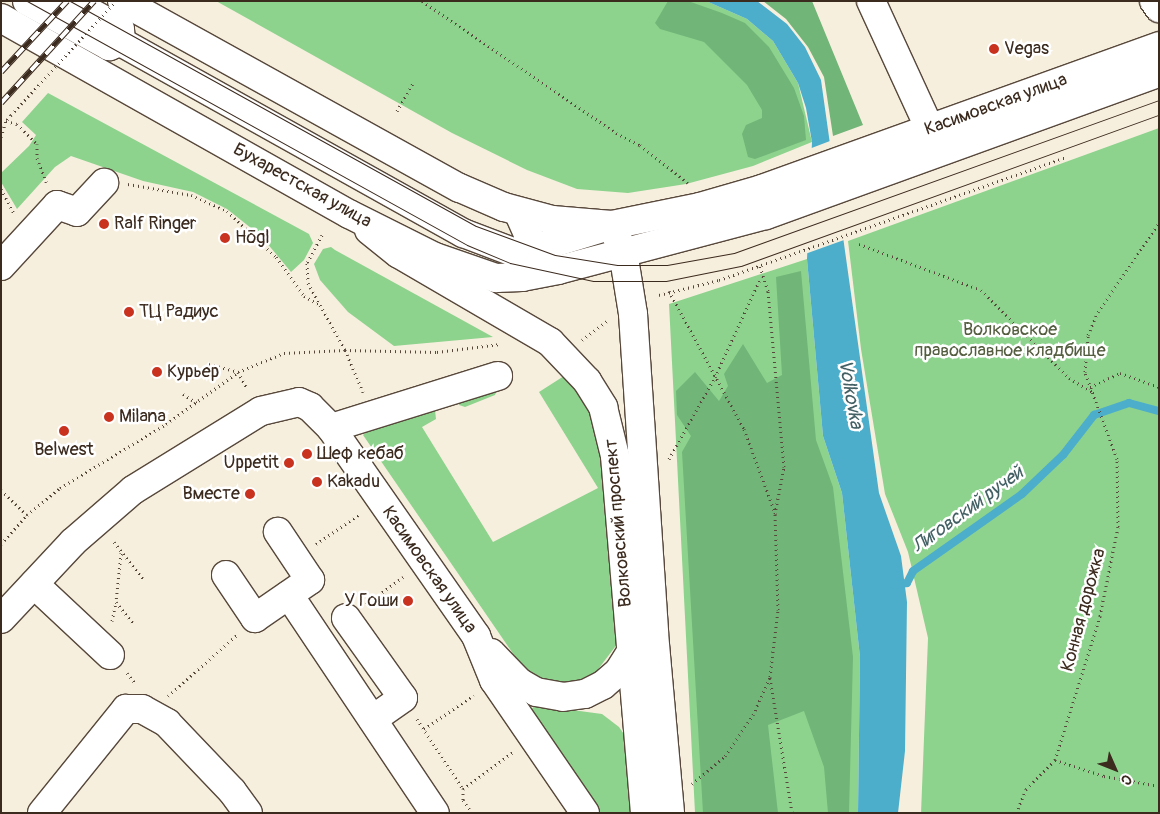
<!DOCTYPE html>
<html>
<head>
<meta charset="utf-8">
<style>
  body { margin:0 }
  #map { position:relative; width:1160px; height:814px; overflow:hidden; background:#f7efde; font-family:Pangolin,sans-serif }
  div>[style] { position:absolute }
  .green>* { inset:0; background:#8dd38d }
  .forest>* { inset:0; background:#72b578 }
  .water>* { inset:0; background:#4caecb }
  .pier>* { inset:0; background:#f7efde }
  .stream>* { height:8px; margin:-4px; padding:0 4px; transform-origin:4px; border-radius:4px; background:#4caecb }
  .path>* { height:3px; margin-top:-1.5px; transform-origin:0; background:repeating-linear-gradient(90deg,#57483b 0 1px,transparent 0 5px) }
  .roads { filter:drop-shadow(1px 0 #57483b) drop-shadow(-1px 0 #57483b) drop-shadow(0 1px #57483b) drop-shadow(0 -1px #57483b) }
  .minor>* { height:28px; margin:-14px; padding:0 14px; transform-origin:14px; border-radius:14px; background:#fff }
  .major>* { height:28px; margin:-14px; padding:0 14px; transform-origin:14px; border-radius:14px; background:#fff }
  .tram>* { height:1px; margin:-0.5px; padding:0 0.5px; transform-origin:0.5px; border-radius:0.5px; background:#3b2a1e }
  .rail>* { height:5.5px; margin-top:-2.75px; transform-origin:0; background:repeating-linear-gradient(90deg,#fff 0 11px,#3b2a1e 0 22px); box-sizing:border-box; border-block:1px solid #3b2a1e }
  .path-bridge>* { height:3px; margin-top:-1.5px; transform-origin:0; background:repeating-linear-gradient(90deg,#57483b 0 1px,transparent 0 5px) }
  .dots>* { width:14px; height:14px; translate:-50% -50%; box-sizing:border-box; border:2px solid #fff; border-radius:50% }
  span { translate:-50% -50%; white-space:nowrap; text-align:center; line-height:1.15; -webkit-text-stroke:5px #fff; paint-order:stroke }
  .poi-label { font-size:18px; color:#3b2a1e }
  .left { translate:0 -50%; text-align:left }
  .right { translate:-100% -50%; text-align:right }
  .street-label { font-size:18px; color:#3b2a1e }
  .park-label { font-size:18px; color:#545d3f }
  .water-label { font-size:19px; color:#425f63; font-style:italic }
  .frame { position:absolute; inset:0; border:2px solid #3b2a1e; pointer-events:none }
  .north { position:absolute; left:1090px; top:744px; width:50px; height:50px; -webkit-text-stroke:4px #fff; paint-order:stroke; rotate:134deg; font-size:14px; font-weight:700; line-height:20px; text-align:center; color:#3b2a1e }
  .north::after { content:''; display:block; margin:auto; width:18px; height:22px; background:#3b2a1e; clip-path:polygon(50% 0,100% 100%,50% 72%,0 100%) }
</style>
</head>
<body>
<div id="map">
  <div class="green">
    <div style="clip-path:polygon(216px 1px,706px 1px,747px 19px,773px 41px,798px 83px,812px 142px,753px 166px,686px 184px,628px 193px,577px 189px,527px 170px,452px 133px)"></div>
    <div style="clip-path:polygon(48px 93px,309px 234px,313px 243px,304px 260px,291px 272px,261px 236px,227px 209px,193px 192px,143px 181px,71px 156px,55px 167px,17px 209px,1px 182px,1px 173px,29px 146px,36px 135px,22px 122px)"></div>
    <div style="clip-path:polygon(1159px 128px,1159px 813px,921px 813px,928px 638px,908px 552px,885px 494px,861px 349px,848px 241px)"></div>
    <div style="clip-path:polygon(331px 247px,335px 250px,493px 337px,394px 346px,348px 312px,320px 280px,314px 264px,323px 249px)"></div>
    <div style="clip-path:polygon(807px 259px,823px 436px,842px 493px,860px 657px,858px 813px,695px 813px,669px 304px)"></div>
    <div style="clip-path:polygon(564px 376px,586px 399px,602px 441px,618px 643px,596px 672px,579px 680px,558px 683px,537px 678px,525px 671px,363px 435px,374px 425px,435px 410px,436px 419px,422px 427px,493px 542px,598px 488px,539px 392px)"></div>
    <div style="clip-path:polygon(497px 390px,495px 395px,465px 407px,459px 405px,459px 401px)"></div>
    <div style="clip-path:polygon(535px 705px,602px 714px,619px 727px,626px 737px,633px 813px,599px 813px,532px 715px,530px 711px)"></div>
  </div>
  <div class="forest">
    <div style="clip-path:polygon(668px 1px,688px 1px,722px 13px,745px 23px,769px 47px,794px 88px,804px 116px,806px 140px,755px 159px,748px 157px,742px 134px,746px 125px,762px 118px,762px 110px,747px 85px,704px 42px,660px 29px,655px 23px)"></div>
    <div style="clip-path:polygon(763px 1px,812px 1px,863px 125px,833px 136px,824px 77px,808px 47px,786px 19px)"></div>
    <div style="clip-path:polygon(801px 271px,816px 440px,833px 487px,853px 657px,849px 813px,828px 813px,824px 767px,804px 711px,768px 725px,778px 813px,703px 813px,682px 452px,691px 436px,677px 415px,676px 391px,695px 372px,719px 401px,728px 386px,724px 374px,743px 344px,767px 383px,782px 375px,776px 277px)"></div>
  </div>
  <div class="water">
    <div style="clip-path:polygon(706px 1px,757px 1px,787px 24px,805px 47px,821px 80px,879px 493px,901px 556px,907px 602px,905px 751px,898px 813px,858px 813px,860px 657px,842px 493px,823px 436px,807px 259px,812px 142px,806px 108px,798px 83px,773px 41px,747px 19px)"></div>
  </div>
  <div class="pier">
    <div style="clip-path:polygon(830px 141px,844px 240px,805px 254px,809px 149px)"></div>
  </div>
  <div class="stream">
    <div style="left:895px;top:585px;width:12px;rotate:-9deg"></div>
    <div style="left:907px;top:583px;width:13px;rotate:-63deg"></div>
    <div style="left:913px;top:571px;width:133px;rotate:-35.2deg"></div>
    <div style="left:1022px;top:494px;width:57px;rotate:-43.6deg"></div>
    <div style="left:1063px;top:455px;width:51px;rotate:-52.2deg"></div>
    <div style="left:1094px;top:415px;width:37px;rotate:-19deg"></div>
    <div style="left:1129px;top:403px;width:31px;rotate:15deg"></div>
  </div>
  <div class="path">
    <div style="left:422px;top:1px;width:235px;rotate:34.2deg"></div>
    <div style="left:616px;top:133px;width:27px;rotate:27deg"></div>
    <div style="left:640px;top:145px;width:61px;rotate:38.4deg"></div>
    <div style="left:397px;top:111px;width:34px;rotate:-60deg"></div>
    <div style="left:11px;top:115px;width:8px;rotate:130deg"></div>
    <div style="left:6px;top:121px;width:11px;rotate:15deg"></div>
    <div style="left:17px;top:124px;width:28px;rotate:45deg"></div>
    <div style="left:37px;top:144px;width:14px;rotate:90deg"></div>
    <div style="left:37px;top:158px;width:26px;rotate:69deg"></div>
    <div style="left:1px;top:137px;width:17px;rotate:-73deg"></div>
    <div style="left:128px;top:184px;width:64px;rotate:9.9deg"></div>
    <div style="left:191px;top:195px;width:39px;rotate:24deg"></div>
    <div style="left:227px;top:211px;width:67px;rotate:43.2deg"></div>
    <div style="left:276px;top:257px;width:48px;rotate:54.3deg"></div>
    <div style="left:304px;top:296px;width:18px;rotate:29deg"></div>
    <div style="left:1px;top:189px;width:27px;rotate:62deg"></div>
    <div style="left:322px;top:235px;width:32px;rotate:118deg"></div>
    <div style="left:307px;top:263px;width:20px;rotate:87deg"></div>
    <div style="left:308px;top:283px;width:77px;rotate:61.1deg"></div>
    <div style="left:345px;top:350px;width:46px;rotate:66.8deg"></div>
    <div style="left:859px;top:244px;width:130px;rotate:20.7deg"></div>
    <div style="left:981px;top:290px;width:124px;rotate:45deg"></div>
    <div style="left:1069px;top:378px;width:27px;rotate:31deg"></div>
    <div style="left:669px;top:291px;width:157px;rotate:61.5deg"></div>
    <div style="left:744px;top:429px;width:90px;rotate:69.7deg"></div>
    <div style="left:659px;top:295px;width:62px;rotate:-14deg"></div>
    <div style="left:719px;top:280px;width:368px;rotate:-19.5deg"></div>
    <div style="left:582px;top:340px;width:34px;rotate:-37deg"></div>
    <div style="left:209px;top:364px;width:30px;rotate:15deg"></div>
    <div style="left:238px;top:372px;width:18px;rotate:61deg"></div>
    <div style="left:1090px;top:387px;width:33px;rotate:-25deg"></div>
    <div style="left:1120px;top:373px;width:41px;rotate:19.7deg"></div>
    <div style="left:183px;top:394px;width:17px;rotate:33deg"></div>
    <div style="left:669px;top:459px;width:94px;rotate:-60.7deg"></div>
    <div style="left:715px;top:377px;width:110px;rotate:-65.3deg"></div>
    <div style="left:1px;top:490px;width:36px;rotate:44deg"></div>
    <div style="left:27px;top:515px;width:43px;rotate:-39.3deg"></div>
    <div style="left:60px;top:488px;width:124px;rotate:-31.1deg"></div>
    <div style="left:166px;top:424px;width:89px;rotate:-35.8deg"></div>
    <div style="left:238px;top:372px;width:50px;rotate:-22.4deg"></div>
    <div style="left:284px;top:353px;width:61px;rotate:-2.8deg"></div>
    <div style="left:345px;top:350px;width:92px;rotate:1.2deg"></div>
    <div style="left:437px;top:352px;width:64px;rotate:-7.2deg"></div>
    <div style="left:114px;top:542px;width:48px;rotate:51.7deg"></div>
    <div style="left:1px;top:544px;width:39px;rotate:-48deg"></div>
    <div style="left:316px;top:544px;width:53px;rotate:-34.3deg"></div>
    <div style="left:121px;top:553px;width:49px;rotate:95.8deg"></div>
    <div style="left:116px;top:602px;width:28px;rotate:51deg"></div>
    <div style="left:366px;top:604px;width:46px;rotate:-36.1deg"></div>
    <div style="left:112px;top:621px;width:19px;rotate:-78deg"></div>
    <div style="left:127px;top:673px;width:13px;rotate:51deg"></div>
    <div style="left:770px;top:678px;width:137px;rotate:80.7deg"></div>
    <div style="left:168px;top:696px;width:94px;rotate:-41.5deg"></div>
    <div style="left:417px;top:719px;width:84px;rotate:56.7deg"></div>
    <div style="left:463px;top:789px;width:11px;rotate:90deg"></div>
    <div style="left:463px;top:800px;width:16px;rotate:55deg"></div>
    <div style="left:424px;top:729px;width:60px;rotate:-34.2deg"></div>
    <div style="left:1055px;top:760px;width:52px;rotate:18.1deg"></div>
    <div style="left:1104px;top:776px;width:56px;rotate:10.3deg"></div>
    <div style="left:692px;top:784px;width:43px;rotate:-40.3deg"></div>
    <div style="left:725px;top:756px;width:50px;rotate:-55.7deg"></div>
    <div style="left:753px;top:715px;width:42px;rotate:-65.9deg"></div>
    <div style="left:770px;top:677px;width:67px;rotate:-83.2deg"></div>
    <div style="left:778px;top:610px;width:96px;rotate:-91.8deg"></div>
    <div style="left:775px;top:514px;width:48px;rotate:-79.2deg"></div>
    <div style="left:784px;top:467px;width:177px;rotate:-95.2deg"></div>
    <div style="left:768px;top:291px;width:26px;rotate:-108deg"></div>
    <div style="left:463px;top:789px;width:62px;rotate:-36.5deg"></div>
    <div style="left:1016px;top:813px;width:26px;rotate:-67deg"></div>
    <div style="left:1026px;top:789px;width:41px;rotate:-45deg"></div>
    <div style="left:1055px;top:760px;width:151px;rotate:-72.6deg"></div>
    <div style="left:1100px;top:616px;width:91px;rotate:-78.6deg"></div>
    <div style="left:1118px;top:527px;width:68px;rotate:-90.8deg"></div>
    <div style="left:1117px;top:459px;width:93px;rotate:-110.2deg"></div>
    <div style="left:1085px;top:372px;width:37px;rotate:-85deg"></div>
    <div style="left:1088px;top:335px;width:25px;rotate:-67deg"></div>
    <div style="left:1098px;top:312px;width:108px;rotate:-55.6deg"></div>
  </div>
  <div class="roads">
    <div class="minor">
      <div style="left:27px;top:1px;width:94px;rotate:28.8deg"></div>
      <div style="left:109px;top:46px;width:13px;rotate:-18deg"></div>
      <div style="left:121px;top:42px;width:392px;rotate:29.2deg"></div>
      <div style="left:463px;top:233px;width:76px;rotate:20.8deg"></div>
      <div style="left:70px;top:1px;width:57px;rotate:29.2deg"></div>
      <div style="left:120px;top:29px;width:13px;rotate:86deg"></div>
      <div style="left:871px;top:1px;width:141px;rotate:65.3deg"></div>
      <div style="left:1154px;top:1px;width:9px;rotate:54deg"></div>
      <div style="left:369px;top:230px;width:38px;rotate:39deg"></div>
      <div style="left:399px;top:254px;width:175px;rotate:30.2deg"></div>
      <div style="left:550px;top:342px;width:54px;rotate:46.5deg"></div>
      <div style="left:587px;top:381px;width:31px;rotate:58deg"></div>
      <div style="left:603px;top:407px;width:50px;rotate:76.2deg"></div>
      <div style="left:615px;top:456px;width:358px;rotate:85.2deg"></div>
      <div style="left:517px;top:254px;width:99px;rotate:-17deg"></div>
      <div style="left:612px;top:225px;width:29px;rotate:68deg"></div>
      <div style="left:623px;top:252px;width:63px;rotate:80.8deg"></div>
      <div style="left:633px;top:314px;width:320px;rotate:86.2deg"></div>
      <div style="left:654px;top:633px;width:181px;rotate:84.9deg"></div>
      <div style="left:1px;top:266px;width:83px;rotate:-47.4deg"></div>
      <div style="left:57px;top:205px;width:21px;rotate:19deg"></div>
      <div style="left:77px;top:212px;width:40px;rotate:-47deg"></div>
      <div style="left:331px;top:428px;width:175px;rotate:-17.3deg"></div>
      <div style="left:226px;top:575px;width:52px;rotate:56deg"></div>
      <div style="left:255px;top:618px;width:67px;rotate:-34.6deg"></div>
      <div style="left:310px;top:580px;width:58px;rotate:-123.7deg"></div>
      <div style="left:34px;top:584px;width:104px;rotate:43.1deg"></div>
      <div style="left:289px;top:595px;width:262px;rotate:56.2deg"></div>
      <div style="left:346px;top:618px;width:98px;rotate:54.5deg"></div>
      <div style="left:403px;top:698px;width:37px;rotate:145deg"></div>
      <div style="left:1px;top:619px;width:105px;rotate:-46.9deg"></div>
      <div style="left:73px;top:542px;width:79px;rotate:-40.9deg"></div>
      <div style="left:133px;top:490px;width:150px;rotate:-31.7deg"></div>
      <div style="left:261px;top:411px;width:39px;rotate:-13deg"></div>
      <div style="left:299px;top:402px;width:12px;rotate:24deg"></div>
      <div style="left:310px;top:407px;width:30px;rotate:45deg"></div>
      <div style="left:331px;top:428px;width:254px;rotate:55.1deg"></div>
      <div style="left:476px;top:636px;width:48px;rotate:67.8deg"></div>
      <div style="left:494px;top:680px;width:161px;rotate:55.6deg"></div>
      <div style="left:491px;top:653px;width:40px;rotate:46deg"></div>
      <div style="left:519px;top:682px;width:20px;rotate:30deg"></div>
      <div style="left:536px;top:692px;width:27px;rotate:10deg"></div>
      <div style="left:563px;top:697px;width:22px;rotate:-8deg"></div>
      <div style="left:585px;top:694px;width:20px;rotate:-27deg"></div>
      <div style="left:603px;top:685px;width:21px;rotate:-41deg"></div>
      <div style="left:619px;top:671px;width:22px;rotate:-58deg"></div>
      <div style="left:42px;top:813px;width:134px;rotate:-51.1deg"></div>
      <div style="left:126px;top:709px;width:16px"></div>
      <div style="left:142px;top:709px;width:29px;rotate:29deg"></div>
      <div style="left:167px;top:723px;width:94px;rotate:46.3deg"></div>
      <div style="left:232px;top:791px;width:27px;rotate:54deg"></div>
    </div>
    <div class="major">
      <div style="left:122px;top:1px;width:386px;rotate:29deg"></div>
      <div style="left:460px;top:188px;width:48px;rotate:23.4deg"></div>
      <div style="left:504px;top:207px;width:50px;rotate:15.2deg"></div>
      <div style="left:552px;top:220px;width:60px;rotate:4.8deg"></div>
      <div style="left:612px;top:225px;width:90px;rotate:-11.6deg"></div>
      <div style="left:700px;top:207px;width:65px;rotate:-16.2deg"></div>
      <div style="left:762px;top:189px;width:422px;rotate:-19.8deg"></div>
      <div style="left:1px;top:18px;width:399px;rotate:29.4deg"></div>
      <div style="left:349px;top:214px;width:96px;rotate:26.6deg"></div>
      <div style="left:435px;top:257px;width:65px;rotate:19deg"></div>
      <div style="left:496px;top:278px;width:26px;rotate:-2deg"></div>
      <div style="left:522px;top:277px;width:37px;rotate:-11deg"></div>
      <div style="left:558px;top:270px;width:215px;rotate:-14.8deg"></div>
      <div style="left:766px;top:215px;width:418px;rotate:-19.9deg"></div>
      <div style="left:512px;top:277px;width:15px;rotate:-53deg"></div>
      <div style="left:521px;top:265px;width:20px;rotate:-70deg"></div>
      <div style="left:528px;top:246px;width:12px;rotate:-90deg"></div>
      <div style="left:528px;top:234px;width:24px;rotate:-114deg"></div>
    </div>
  </div>
  <div class="tram">
    <div style="left:27px;top:1px;width:503px;rotate:29.01deg"></div>
    <div style="left:467px;top:245px;width:47px;rotate:22.7deg"></div>
    <div style="left:510px;top:263px;width:85px;rotate:12.2deg"></div>
    <div style="left:593px;top:281px;width:73px"></div>
    <div style="left:666px;top:281px;width:76px;rotate:-11.3deg"></div>
    <div style="left:741px;top:266px;width:444px;rotate:-19.9deg"></div>
    <div style="left:70px;top:1px;width:464px;rotate:29deg"></div>
    <div style="left:476px;top:226px;width:84px;rotate:20.2deg"></div>
    <div style="left:555px;top:255px;width:63px;rotate:9.2deg"></div>
    <div style="left:617px;top:265px;width:50px"></div>
    <div style="left:667px;top:265px;width:68px;rotate:-10.2deg"></div>
    <div style="left:734px;top:253px;width:452px;rotate:-19.8deg"></div>
  </div>
  <div class="rail">
    <div style="left:1px;top:72px;width:97px;rotate:-47.1deg"></div>
    <div style="left:1px;top:103px;width:138px;rotate:-47.6deg"></div>
  </div>
  <div class="path-bridge">
    <div style="left:11px;top:115px;width:155px;rotate:-47.4deg"></div>
  </div>
  <div class="dots">
    <div style="left:994px;top:49px;background:#c8321e"></div>
    <div style="left:104px;top:224px;background:#c8321e"></div>
    <div style="left:225px;top:238px;background:#c8321e"></div>
    <div style="left:129px;top:312px;background:#c8321e"></div>
    <div style="left:157px;top:372px;background:#c8321e"></div>
    <div style="left:109px;top:417px;background:#c8321e"></div>
    <div style="left:64px;top:431px;background:#c8321e"></div>
    <div style="left:307px;top:454px;background:#c8321e"></div>
    <div style="left:289px;top:463px;background:#c8321e"></div>
    <div style="left:317px;top:482px;background:#c8321e"></div>
    <div style="left:250px;top:494px;background:#c8321e"></div>
    <div style="left:408px;top:601px;background:#c8321e"></div>
  </div>
  <div class="poi-label">
    <span class="left" style="left:1004px;top:49px">Vegas</span>
    <span class="left" style="left:114px;top:224px">Ralf Ringer</span>
    <span class="left" style="left:235px;top:238px">Hōgl</span>
    <span class="left" style="left:139px;top:312px">ТЦ Радиус</span>
    <span class="left" style="left:167px;top:372px">Курьер</span>
    <span class="left" style="left:119px;top:417px">Milana</span>
    <span style="left:64px;top:450px">Belwest</span>
    <span class="left" style="left:317px;top:454px">Шеф кебаб</span>
    <span class="right" style="left:279px;top:463px">Uppetit</span>
    <span class="left" style="left:327px;top:482px">Kakadu</span>
    <span class="right" style="left:240px;top:494px">Вместе</span>
    <span class="right" style="left:398px;top:601px">У Гоши</span>
  </div>
  <div class="street-label">
    <span style="left:996px;top:105px;rotate:-20deg">Касимовская улица</span>
    <span style="left:302px;top:186px;rotate:29deg">Бухарестская улица</span>
    <span style="left:619px;top:523px;rotate:-95deg">Волковский проспект</span>
    <span style="left:429px;top:570px;rotate:55deg">Касимовская улица</span>
    <span style="left:1084px;top:610px;rotate:-75deg">Конная дорожка</span>
  </div>
  <div class="park-label">
    <span style="left:1010px;top:341px">Волковское<br>православное кладбище</span>
  </div>
  <div class="water-label">
    <span style="left:850px;top:394px;rotate:80deg">Volkovka</span>
    <span style="left:968px;top:510px;rotate:-36deg">Лиговский ручей</span>
  </div>
  <div class="frame"></div>
  <div class="north">С</div>
</div>
</body>
</html>
